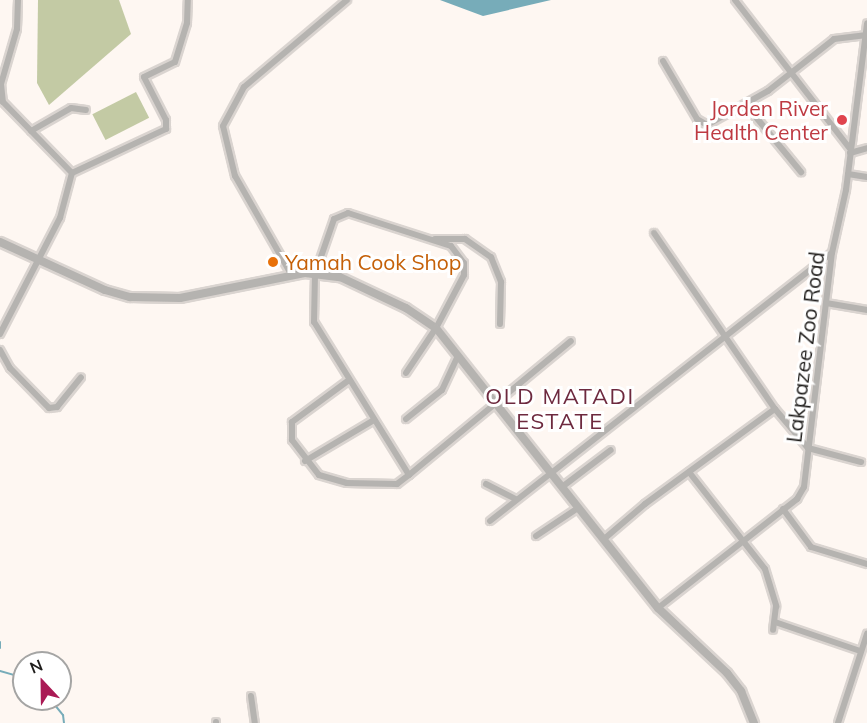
<!DOCTYPE html>
<html>
<head>
<meta charset="utf-8">
<style>
  body { margin:0 }
  #map { position:relative; width:867px; height:723px; overflow:hidden; background:#fef7f2; font-family:Mulish,sans-serif }
  div>[style] { position:absolute }
  .green>* { inset:0; background:#c3caa4; transform-origin:0 0 }
  .water>* { inset:0; background:#77acb9 }
  .stream>* { height:2px; margin:-1px; padding:0 1px; transform-origin:1px; border-radius:1px; background:#77acb9 }
  .roads { filter:drop-shadow(2px 0 #dad4d0) drop-shadow(-2px 0 #dad4d0) drop-shadow(0 2px #dad4d0) drop-shadow(0 -2px #dad4d0) }
  .minor>* { height:6px; margin:-3px; padding:0 3px; transform-origin:3px; border-radius:3px; background:#b5b3b0 }
  .tertiary>* { height:8px; margin:-4px; padding:0 4px; transform-origin:4px; border-radius:4px; background:#b5b3b0 }
  .dots>* { width:16px; height:16px; translate:-50% -50%; box-sizing:border-box; border:3px solid #fff; border-radius:50% }
  span { translate:-50% -50%; white-space:nowrap; text-align:center; line-height:1.15; -webkit-text-stroke:6px #fff; paint-order:stroke }
  .health-label { font-size:21px; color:#be3a42 }
  .right { translate:-100% -50%; text-align:right }
  .food-label { font-size:21px; color:#c56008 }
  .left { translate:0 -50%; text-align:left }
  .street-label { font-size:21px; color:#1f1d1b }
  .neighbourhood-label { font-size:22px; color:#6d293e; letter-spacing:1.5px }
  .north { position:absolute; left:12px; top:651px; width:60px; height:60px; box-sizing:border-box; background:#fff; border:2px solid #a5a5a4; border-radius:50%; rotate:338deg; font-size:16px; font-weight:700; line-height:24px; text-align:center; color:#1f1d1b }
  .north::after { content:''; display:block; margin:auto; width:21px; height:27px; background:#aa1a55; clip-path:polygon(50% 0,100% 100%,50% 72%,0 100%) }
</style>
</head>
<body>
<div id="map">
  <div class="green">
    <div style="clip-path:polygon(38px 0,119px 0,131px 34px,49px 105px,37px 83px)"></div>
    <div style="left:136px;top:92px;width:29px;height:49px;rotate:63deg"></div>
  </div>
  <div class="water">
    <div style="clip-path:polygon(440px 0,551px 0,483px 16px)"></div>
  </div>
  <div class="stream">
    <div style="left:0;top:642px;width:6px;rotate:90deg"></div>
    <div style="left:0;top:671px;width:25px;rotate:16deg"></div>
    <div style="left:50px;top:699px;width:21px;rotate:51deg"></div>
    <div style="left:63px;top:715px;width:8px;rotate:83deg"></div>
  </div>
  <div class="roads">
    <div class="minor">
      <div style="left:18px;top:0;width:29px;rotate:92deg"></div>
      <div style="left:17px;top:29px;width:57px;rotate:106.2deg"></div>
      <div style="left:1px;top:84px;width:18px;rotate:84deg"></div>
      <div style="left:3px;top:102px;width:99px;rotate:45.8deg"></div>
      <div style="left:735px;top:0;width:188px;rotate:52.3deg"></div>
      <div style="left:663px;top:61px;width:67px;rotate:59.6deg"></div>
      <div style="left:697px;top:119px;width:12px;rotate:31deg"></div>
      <div style="left:707px;top:125px;width:70px;rotate:-29.1deg"></div>
      <div style="left:768px;top:91px;width:84px;rotate:-38.2deg"></div>
      <div style="left:834px;top:39px;width:31px;rotate:-7deg"></div>
      <div style="left:746px;top:105px;width:87px;rotate:50.6deg"></div>
      <div style="left:31px;top:131px;width:46px;rotate:-29.9deg"></div>
      <div style="left:71px;top:108px;width:15px;rotate:8deg"></div>
      <div style="left:850px;top:153px;width:18px;rotate:-16deg"></div>
      <div style="left:848px;top:174px;width:19px;rotate:9deg"></div>
      <div style="left:654px;top:233px;width:214px;rotate:55.5deg"></div>
      <div style="left:435px;top:239px;width:30px"></div>
      <div style="left:465px;top:239px;width:32px;rotate:35deg"></div>
      <div style="left:491px;top:257px;width:27px;rotate:68deg"></div>
      <div style="left:501px;top:282px;width:42px;rotate:91.4deg"></div>
      <div style="left:291px;top:274px;width:113px;rotate:-119.7deg"></div>
      <div style="left:235px;top:176px;width:51px;rotate:-103.5deg"></div>
      <div style="left:223px;top:126px;width:44px;rotate:-61.7deg"></div>
      <div style="left:244px;top:87px;width:135px;rotate:-40.2deg"></div>
      <div style="left:826px;top:303px;width:42px;rotate:9.7deg"></div>
      <div style="left:0;top:334px;width:131px;rotate:-62.7deg"></div>
      <div style="left:60px;top:218px;width:47px;rotate:-75.1deg"></div>
      <div style="left:72px;top:173px;width:104px;rotate:-25.1deg"></div>
      <div style="left:166px;top:129px;width:9px;rotate:-90deg"></div>
      <div style="left:166px;top:120px;width:48px;rotate:-117.1deg"></div>
      <div style="left:144px;top:77px;width:34px;rotate:-26deg"></div>
      <div style="left:175px;top:62px;width:41px;rotate:-72.9deg"></div>
      <div style="left:187px;top:23px;width:23px;rotate:-88deg"></div>
      <div style="left:0;top:350px;width:21px;rotate:61deg"></div>
      <div style="left:10px;top:368px;width:56px;rotate:45.7deg"></div>
      <div style="left:49px;top:408px;width:8px;rotate:-7deg"></div>
      <div style="left:57px;top:407px;width:38px;rotate:-51deg"></div>
      <div style="left:349px;top:380px;width:71px;rotate:143.6deg"></div>
      <div style="left:292px;top:422px;width:18px;rotate:90deg"></div>
      <div style="left:292px;top:440px;width:44px;rotate:52.4deg"></div>
      <div style="left:319px;top:475px;width:29px;rotate:16deg"></div>
      <div style="left:347px;top:483px;width:50px;rotate:1.1deg"></div>
      <div style="left:397px;top:484px;width:15px;rotate:-37deg"></div>
      <div style="left:409px;top:475px;width:180px;rotate:-121.8deg"></div>
      <div style="left:314px;top:322px;width:48px;rotate:-88.8deg"></div>
      <div style="left:315px;top:274px;width:58px;rotate:-70.9deg"></div>
      <div style="left:334px;top:219px;width:15px;rotate:-23deg"></div>
      <div style="left:348px;top:213px;width:108px;rotate:17.8deg"></div>
      <div style="left:451px;top:246px;width:21px;rotate:53deg"></div>
      <div style="left:464px;top:263px;width:12px;rotate:90deg"></div>
      <div style="left:464px;top:275px;width:60px;rotate:117.8deg"></div>
      <div style="left:436px;top:328px;width:54px;rotate:123.7deg"></div>
      <div style="left:406px;top:419px;width:46px;rotate:-38.9deg"></div>
      <div style="left:442px;top:390px;width:38px;rotate:-65deg"></div>
      <div style="left:305px;top:461px;width:80px;rotate:-30.7deg"></div>
      <div style="left:689px;top:472px;width:123px;rotate:51.9deg"></div>
      <div style="left:765px;top:569px;width:39px;rotate:73deg"></div>
      <div style="left:776px;top:606px;width:24px;rotate:97deg"></div>
      <div style="left:409px;top:475px;width:210px;rotate:-39.6deg"></div>
      <div style="left:486px;top:484px;width:34px;rotate:27deg"></div>
      <div style="left:562px;top:487px;width:61px;rotate:-37.1deg"></div>
      <div style="left:783px;top:509px;width:47px;rotate:53.6deg"></div>
      <div style="left:811px;top:547px;width:59px;rotate:16.9deg"></div>
      <div style="left:490px;top:521px;width:434px;rotate:-38.1deg"></div>
      <div style="left:536px;top:536px;width:50px;rotate:-33.7deg"></div>
      <div style="left:604px;top:539px;width:54px;rotate:-40.5deg"></div>
      <div style="left:645px;top:504px;width:161px;rotate:-36.2deg"></div>
      <div style="left:775px;top:409px;width:51px;rotate:49.8deg"></div>
      <div style="left:808px;top:448px;width:55px;rotate:14.8deg"></div>
      <div style="left:658px;top:608px;width:177px;rotate:-38.1deg"></div>
      <div style="left:797px;top:499px;width:14px;rotate:-60deg"></div>
      <div style="left:804px;top:487px;width:236px;rotate:-83.2deg"></div>
      <div style="left:832px;top:253px;width:65px;rotate:-77.5deg"></div>
      <div style="left:846px;top:190px;width:168px;rotate:-82.8deg"></div>
      <div style="left:775px;top:622px;width:90px;rotate:18.8deg"></div>
      <div style="left:251px;top:696px;width:27px;rotate:82deg"></div>
      <div style="left:216px;top:722px;width:1px;rotate:90deg"></div>
      <div style="left:838px;top:723px;width:94px;rotate:-72deg"></div>
    </div>
    <div class="tertiary">
      <div style="left:0;top:242px;width:115px;rotate:24.6deg"></div>
      <div style="left:105px;top:290px;width:26px;rotate:16deg"></div>
      <div style="left:130px;top:297px;width:50px;rotate:1.1deg"></div>
      <div style="left:180px;top:298px;width:127px;rotate:-11.3deg"></div>
      <div style="left:305px;top:273px;width:35px;rotate:7deg"></div>
      <div style="left:340px;top:277px;width:73px;rotate:25.2deg"></div>
      <div style="left:406px;top:308px;width:36px;rotate:34deg"></div>
      <div style="left:436px;top:328px;width:357px;rotate:51.6deg"></div>
      <div style="left:658px;top:608px;width:95px;rotate:43.3deg"></div>
      <div style="left:727px;top:673px;width:23px;rotate:52deg"></div>
      <div style="left:741px;top:691px;width:35px;rotate:68deg"></div>
    </div>
  </div>
  <div class="dots">
    <div style="left:842px;top:120px;background:#e0444e"></div>
    <div style="left:273px;top:262px;background:#e8710a"></div>
  </div>
  <div class="health-label">
    <span class="right" style="left:828px;top:120px">Jorden River<br>Health Center</span>
  </div>
  <div class="food-label">
    <span class="left" style="left:285px;top:262px">Yamah Cook Shop</span>
  </div>
  <div class="street-label">
    <span style="left:805px;top:347px;rotate:-83deg">Lakpazee Zoo Road</span>
  </div>
  <div class="neighbourhood-label">
    <span style="left:560px;top:409px">OLD MATADI<br>ESTATE</span>
  </div>
  <div class="north">N</div>
</div>
</body>
</html>
